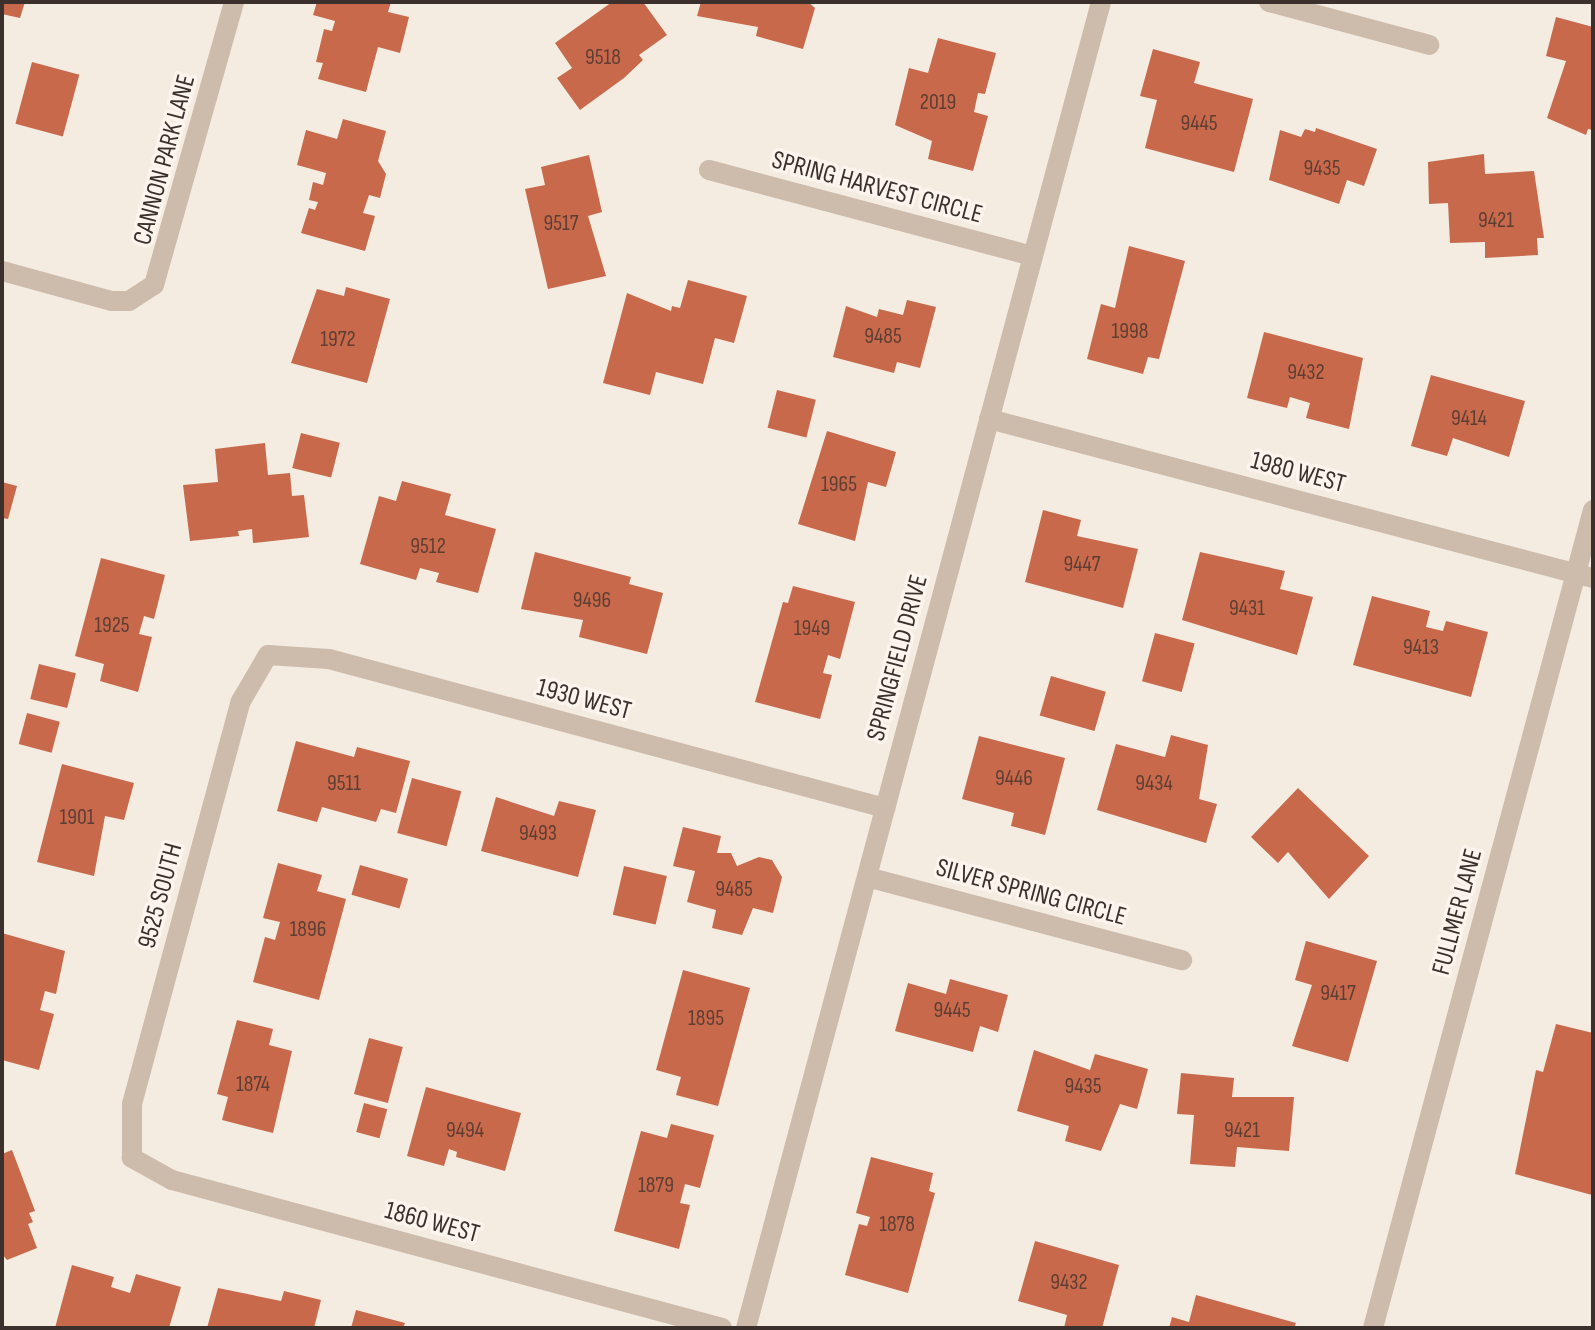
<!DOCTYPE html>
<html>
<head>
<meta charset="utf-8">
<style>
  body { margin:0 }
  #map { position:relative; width:1595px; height:1330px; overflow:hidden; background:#f4ebe1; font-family:"Sofia Sans Condensed",sans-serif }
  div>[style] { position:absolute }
  .building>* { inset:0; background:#c8694b; transform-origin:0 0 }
  .minor>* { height:20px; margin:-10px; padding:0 10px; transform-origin:10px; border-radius:10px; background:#cdbbac }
  .tertiary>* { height:20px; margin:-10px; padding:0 10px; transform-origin:10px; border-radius:10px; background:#cdbbac }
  span { translate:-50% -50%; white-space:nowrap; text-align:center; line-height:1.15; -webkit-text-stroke:7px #fbf5ee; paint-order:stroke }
  .number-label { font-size:22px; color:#5e3e33 }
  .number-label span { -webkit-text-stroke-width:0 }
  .street-label { font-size:26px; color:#3b302b }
  .frame { position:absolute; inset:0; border:4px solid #3b302b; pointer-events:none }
</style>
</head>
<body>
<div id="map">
  <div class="building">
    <div style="clip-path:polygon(2px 2px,25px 2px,20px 18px,2px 14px)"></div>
    <div style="clip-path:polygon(317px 2px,391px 2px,388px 12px,409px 17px,400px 53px,378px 47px,366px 92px,318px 79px,323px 63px,316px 62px,324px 29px,332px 31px,335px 21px,313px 15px)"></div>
    <div style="clip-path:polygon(612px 2px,643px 2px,667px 35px,639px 55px,643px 60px,624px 78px,580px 110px,557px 78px,572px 68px,555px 43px)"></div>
    <div style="clip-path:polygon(701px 2px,808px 2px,815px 8px,803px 49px,756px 36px,758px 27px,697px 16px)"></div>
    <div style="clip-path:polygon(1556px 17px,1593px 27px,1593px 130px,1588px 129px,1586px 135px,1547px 118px,1566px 61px,1546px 56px)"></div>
    <div style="clip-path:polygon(938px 38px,996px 53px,985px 94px,978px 93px,974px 112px,988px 116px,973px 171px,928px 159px,932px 141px,895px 125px,909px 68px,928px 73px)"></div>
    <div style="clip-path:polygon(1153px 49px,1200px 62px,1194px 83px,1253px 99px,1234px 172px,1145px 148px,1157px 100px,1140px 96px)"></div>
    <div style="left:32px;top:62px;width:49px;height:64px;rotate:15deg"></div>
    <div style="clip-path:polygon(343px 119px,386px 131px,378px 161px,386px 174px,380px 198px,369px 195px,363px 213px,375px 216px,365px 251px,301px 233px,309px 208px,315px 210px,318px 202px,309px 200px,313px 182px,323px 185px,326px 173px,297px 165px,306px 130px,337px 139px)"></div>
    <div style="clip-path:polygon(1316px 128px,1377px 149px,1364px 186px,1347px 180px,1339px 204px,1269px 180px,1280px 130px,1301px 137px,1305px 129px,1315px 132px)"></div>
    <div style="clip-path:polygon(1484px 154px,1485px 174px,1534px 171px,1544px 238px,1537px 238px,1538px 255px,1485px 258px,1485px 242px,1450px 243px,1448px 203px,1429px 204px,1428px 162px)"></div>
    <div style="clip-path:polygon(589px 155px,602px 212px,588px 216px,606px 276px,548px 289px,525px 189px,545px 185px,541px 167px)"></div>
    <div style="clip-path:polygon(1129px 246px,1185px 261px,1159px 359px,1148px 357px,1143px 374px,1087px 359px,1101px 304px,1115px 308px)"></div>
    <div style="clip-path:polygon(688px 280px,747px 296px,734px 343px,715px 338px,703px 384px,656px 372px,650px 395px,603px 383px,627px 293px,671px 311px,672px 306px,680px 308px)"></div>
    <div style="clip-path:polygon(346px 287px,390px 299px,367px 383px,291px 363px,317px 289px,344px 296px)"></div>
    <div style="clip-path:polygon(907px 300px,936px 307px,920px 368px,897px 362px,894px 373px,833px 357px,846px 306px,877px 317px,879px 309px,903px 315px)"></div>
    <div style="clip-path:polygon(1264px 332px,1363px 358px,1349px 429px,1306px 418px,1310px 403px,1290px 397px,1287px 408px,1247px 398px)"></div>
    <div style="clip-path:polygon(1431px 375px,1525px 401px,1509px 457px,1453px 438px,1447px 456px,1411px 446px)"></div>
    <div style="left:777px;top:390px;width:40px;height:39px;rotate:14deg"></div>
    <div style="clip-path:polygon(827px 431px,896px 452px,886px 487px,868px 482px,855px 541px,798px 524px)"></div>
    <div style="left:301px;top:433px;width:40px;height:36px;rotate:14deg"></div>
    <div style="clip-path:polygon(265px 443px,268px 475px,290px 473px,292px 496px,304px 495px,309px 537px,253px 543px,252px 529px,238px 531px,239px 536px,190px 541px,183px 485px,218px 482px,215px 449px)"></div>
    <div style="clip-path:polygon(402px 481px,451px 494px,445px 515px,496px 529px,478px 593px,436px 582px,439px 573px,420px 568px,416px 580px,360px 564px,379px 496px,396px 501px)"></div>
    <div style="clip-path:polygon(2px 482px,17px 486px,8px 519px,2px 518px)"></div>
    <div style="clip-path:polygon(1043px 510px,1081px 520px,1077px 536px,1138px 549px,1123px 608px,1025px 582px)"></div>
    <div style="clip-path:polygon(535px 552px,631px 577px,629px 584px,663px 593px,647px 654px,579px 637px,583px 620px,521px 609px)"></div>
    <div style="clip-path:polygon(1200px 552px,1285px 571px,1280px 589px,1313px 597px,1297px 655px,1182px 620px)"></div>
    <div style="clip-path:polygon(101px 558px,165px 575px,154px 619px,144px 616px,139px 634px,152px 637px,138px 692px,100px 681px,104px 664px,75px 656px)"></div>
    <div style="clip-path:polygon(793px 586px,855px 602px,840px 659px,828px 655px,823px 673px,832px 675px,820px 719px,755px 702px,783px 602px,788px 603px)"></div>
    <div style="clip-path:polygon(1372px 596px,1430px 611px,1426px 627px,1443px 631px,1446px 621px,1488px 632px,1471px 697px,1353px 665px)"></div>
    <div style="left:1155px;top:633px;width:41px;height:50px;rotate:15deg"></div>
    <div style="left:39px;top:664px;width:38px;height:36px;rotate:14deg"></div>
    <div style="left:1051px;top:676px;width:57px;height:41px;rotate:16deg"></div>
    <div style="left:27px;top:713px;width:34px;height:32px;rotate:15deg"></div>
    <div style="clip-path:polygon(1171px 735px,1208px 745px,1199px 799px,1217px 804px,1206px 843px,1097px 810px,1116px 744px,1165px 757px)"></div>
    <div style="clip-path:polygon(979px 736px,1065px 758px,1045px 835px,1011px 826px,1014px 813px,962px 799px)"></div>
    <div style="clip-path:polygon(296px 741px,354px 757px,357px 747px,410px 761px,396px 813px,381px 809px,376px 822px,322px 807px,317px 822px,277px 811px)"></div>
    <div style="clip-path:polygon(62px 764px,134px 783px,124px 820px,105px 816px,94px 876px,37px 862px)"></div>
    <div style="left:412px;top:778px;width:51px;height:57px;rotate:15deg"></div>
    <div style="clip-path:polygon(1298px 788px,1369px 856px,1329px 899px,1288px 852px,1278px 863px,1251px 837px)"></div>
    <div style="clip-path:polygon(496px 797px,554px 816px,559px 801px,596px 810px,578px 877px,481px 851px)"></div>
    <div style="clip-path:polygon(683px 827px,721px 836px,717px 853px,731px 853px,737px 866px,759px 857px,772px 860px,782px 877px,773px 913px,753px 908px,742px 935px,712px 928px,716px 910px,687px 902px,695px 871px,673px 866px)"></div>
    <div style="clip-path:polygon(278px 863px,322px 875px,317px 891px,346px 899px,319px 1000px,253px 982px,265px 937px,275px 940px,280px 922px,263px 918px)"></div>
    <div style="left:360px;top:865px;width:50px;height:31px;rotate:16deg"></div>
    <div style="left:624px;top:866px;width:44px;height:50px;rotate:13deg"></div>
    <div style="clip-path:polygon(2px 933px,65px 951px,56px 994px,45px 991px,40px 1010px,54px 1014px,39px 1070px,2px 1060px)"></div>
    <div style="clip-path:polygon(1306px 941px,1377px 961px,1348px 1062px,1292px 1046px,1312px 985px,1295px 980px)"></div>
    <div style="clip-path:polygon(683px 970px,750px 988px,718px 1106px,676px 1095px,681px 1077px,656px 1070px)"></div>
    <div style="clip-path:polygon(950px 979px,1008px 995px,998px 1032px,980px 1026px,973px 1052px,895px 1031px,908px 983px,946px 994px)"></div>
    <div style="clip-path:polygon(237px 1020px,273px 1029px,269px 1045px,292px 1051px,273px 1133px,222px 1120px,228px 1097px,217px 1094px)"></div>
    <div style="clip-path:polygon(1556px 1024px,1593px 1033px,1592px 1195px,1515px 1174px,1536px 1070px,1543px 1072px)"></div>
    <div style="left:369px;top:1038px;width:35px;height:58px;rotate:15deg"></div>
    <div style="clip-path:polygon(1034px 1050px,1090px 1070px,1095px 1054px,1148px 1069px,1137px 1109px,1120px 1104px,1101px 1151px,1065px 1141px,1069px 1126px,1017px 1111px)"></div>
    <div style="clip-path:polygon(1181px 1073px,1234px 1078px,1232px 1097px,1294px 1097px,1289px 1151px,1237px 1147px,1235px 1167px,1190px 1164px,1194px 1115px,1177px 1114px)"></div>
    <div style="clip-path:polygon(426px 1087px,521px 1113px,505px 1171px,456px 1157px,457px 1152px,449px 1149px,444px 1166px,407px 1156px)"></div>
    <div style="left:364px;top:1103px;width:24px;height:30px;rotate:15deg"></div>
    <div style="clip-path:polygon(671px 1124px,714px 1135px,700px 1188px,685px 1184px,680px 1203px,690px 1205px,679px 1249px,614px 1231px,641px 1131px,667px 1138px)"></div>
    <div style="clip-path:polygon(12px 1150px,35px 1211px,29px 1213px,33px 1222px,28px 1224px,37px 1248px,7px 1260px,2px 1254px,2px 1154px)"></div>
    <div style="clip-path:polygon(871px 1157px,933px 1173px,929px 1191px,935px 1193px,908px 1293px,845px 1275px,859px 1224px,867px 1226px,870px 1217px,856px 1213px)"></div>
    <div style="clip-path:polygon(1035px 1241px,1119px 1265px,1102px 1328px,1064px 1328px,1067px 1315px,1018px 1301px)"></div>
    <div style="clip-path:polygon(72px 1265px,114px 1277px,111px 1287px,130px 1293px,136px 1274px,181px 1287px,169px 1328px,55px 1328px)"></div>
    <div style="clip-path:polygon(218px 1288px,281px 1301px,284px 1291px,321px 1300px,314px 1328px,207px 1328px)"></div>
    <div style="clip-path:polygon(1196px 1295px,1296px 1323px,1294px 1328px,1169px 1328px,1172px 1317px,1189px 1322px)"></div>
    <div style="clip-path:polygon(356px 1310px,405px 1323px,403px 1328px,351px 1328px)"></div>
  </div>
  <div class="minor">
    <div style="left:1269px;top:2px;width:166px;rotate:15deg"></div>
    <div style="left:709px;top:170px;width:335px;rotate:14.9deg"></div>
    <div style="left:2px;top:271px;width:114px;rotate:15.3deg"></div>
    <div style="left:112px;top:301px;width:17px"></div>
    <div style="left:129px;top:301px;width:30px;rotate:-33deg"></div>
    <div style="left:154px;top:285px;width:294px;rotate:-74.2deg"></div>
    <div style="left:989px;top:419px;width:625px;rotate:14.75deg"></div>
    <div style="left:867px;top:877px;width:326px;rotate:14.8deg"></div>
    <div style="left:722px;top:1328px;width:570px;rotate:-164.94deg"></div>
    <div style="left:172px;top:1180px;width:46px;rotate:-151.2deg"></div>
    <div style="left:132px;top:1158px;width:54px;rotate:-90deg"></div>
    <div style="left:132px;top:1104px;width:417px;rotate:-74.9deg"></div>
    <div style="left:241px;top:701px;width:53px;rotate:-59.6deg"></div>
    <div style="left:268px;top:655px;width:61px;rotate:3.8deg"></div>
    <div style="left:329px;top:659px;width:576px;rotate:15deg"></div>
    <div style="left:746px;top:1328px;width:1373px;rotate:-75.01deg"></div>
  </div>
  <div class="tertiary">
    <div style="left:1373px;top:1328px;width:847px;rotate:-74.95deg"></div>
  </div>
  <div class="number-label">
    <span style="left:603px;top:58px">9518</span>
    <span style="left:938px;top:103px">2019</span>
    <span style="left:1199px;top:124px">9445</span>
    <span style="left:1322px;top:169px">9435</span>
    <span style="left:1496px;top:221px">9421</span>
    <span style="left:561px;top:224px">9517</span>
    <span style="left:1130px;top:332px">1998</span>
    <span style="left:883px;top:337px">9485</span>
    <span style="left:338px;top:340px">1972</span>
    <span style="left:1306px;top:373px">9432</span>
    <span style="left:1469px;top:419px">9414</span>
    <span style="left:839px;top:485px">1965</span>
    <span style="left:428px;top:547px">9512</span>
    <span style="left:1082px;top:565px">9447</span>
    <span style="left:592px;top:601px">9496</span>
    <span style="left:1247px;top:609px">9431</span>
    <span style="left:112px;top:626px">1925</span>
    <span style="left:812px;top:629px">1949</span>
    <span style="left:1421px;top:648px">9413</span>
    <span style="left:1014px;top:779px">9446</span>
    <span style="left:344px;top:784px">9511</span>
    <span style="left:1154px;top:784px">9434</span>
    <span style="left:77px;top:818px">1901</span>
    <span style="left:538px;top:834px">9493</span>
    <span style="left:734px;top:890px">9485</span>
    <span style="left:308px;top:930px">1896</span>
    <span style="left:1338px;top:994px">9417</span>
    <span style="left:952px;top:1011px">9445</span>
    <span style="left:706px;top:1019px">1895</span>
    <span style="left:253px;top:1085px">1874</span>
    <span style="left:1083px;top:1087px">9435</span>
    <span style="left:465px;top:1131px">9494</span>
    <span style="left:1242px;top:1131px">9421</span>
    <span style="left:656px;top:1186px">1879</span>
    <span style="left:897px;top:1225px">1878</span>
    <span style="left:1069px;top:1283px">9432</span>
  </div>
  <div class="street-label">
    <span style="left:165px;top:160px;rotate:-75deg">CANNON PARK LANE</span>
    <span style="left:877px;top:188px;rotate:15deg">SPRING HARVEST CIRCLE</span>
    <span style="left:1298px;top:473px;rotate:15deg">1980 WEST</span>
    <span style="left:898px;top:658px;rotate:-75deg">SPRINGFIELD DRIVE</span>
    <span style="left:584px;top:700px;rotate:15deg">1930 WEST</span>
    <span style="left:1031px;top:893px;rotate:15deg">SILVER SPRING CIRCLE</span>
    <span style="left:161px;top:896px;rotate:-75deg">9525 SOUTH</span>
    <span style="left:1458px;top:912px;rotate:-75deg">FULLMER LANE</span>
    <span style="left:432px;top:1223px;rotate:15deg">1860 WEST</span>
  </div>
  <div class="frame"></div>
</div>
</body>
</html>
